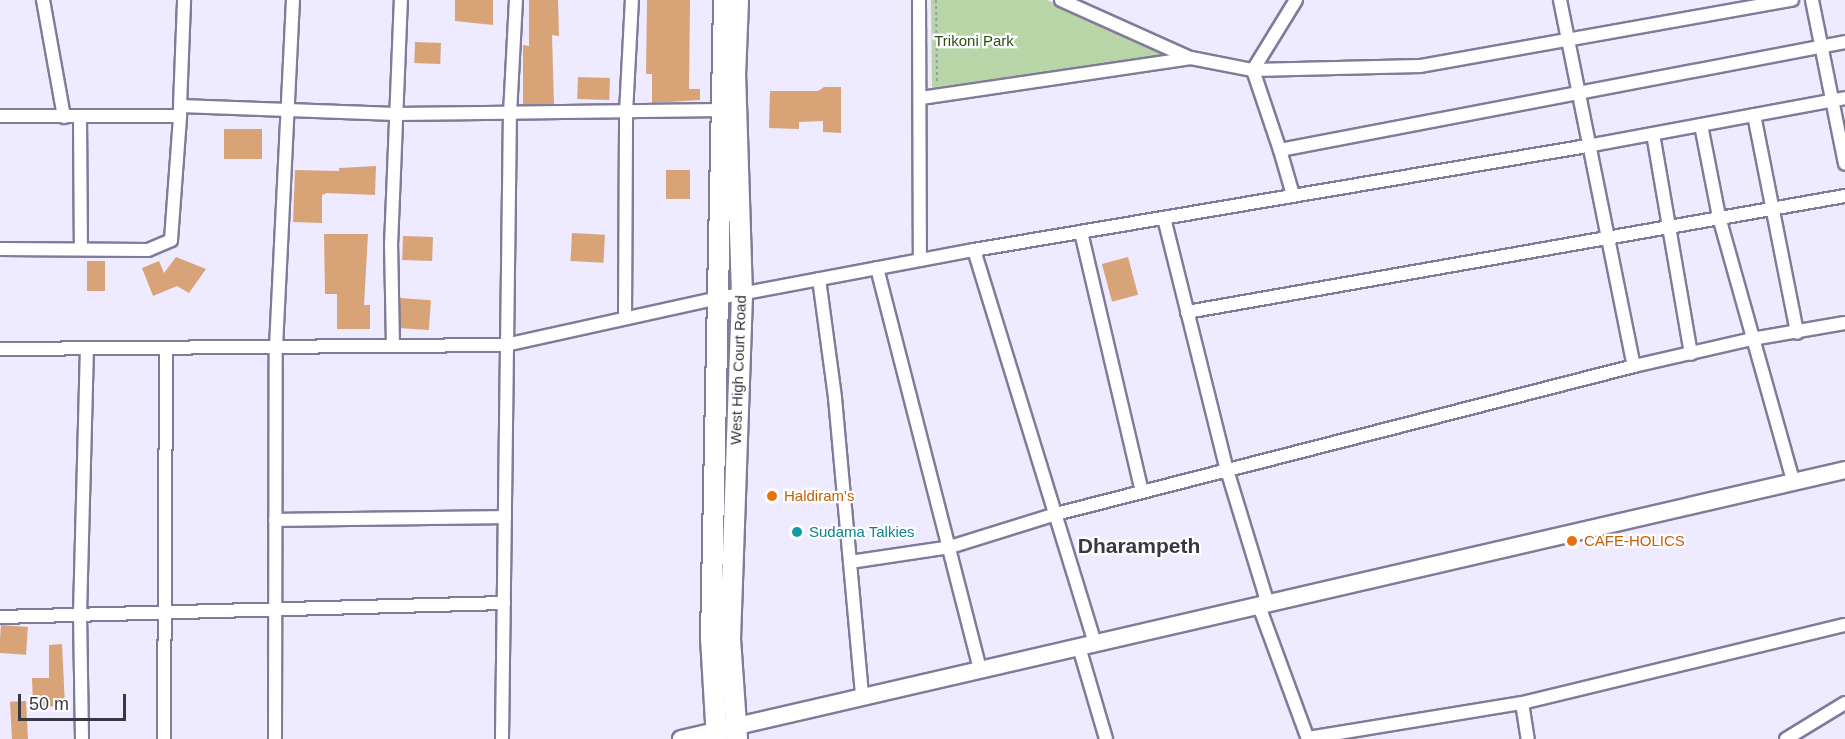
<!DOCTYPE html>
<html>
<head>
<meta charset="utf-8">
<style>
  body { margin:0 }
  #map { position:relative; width:1845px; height:739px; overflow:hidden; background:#eeeaff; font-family:Helvetica,sans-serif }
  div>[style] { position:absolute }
  .green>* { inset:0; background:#b8d5a8 }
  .building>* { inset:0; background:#d8a477; transform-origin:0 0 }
  .path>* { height:2px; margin-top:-1px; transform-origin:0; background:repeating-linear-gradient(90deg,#9c99aa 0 3px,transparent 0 6px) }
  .roads { filter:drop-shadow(2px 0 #817b9a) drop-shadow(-2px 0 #817b9a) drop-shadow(0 2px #817b9a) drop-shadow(0 -2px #817b9a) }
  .street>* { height:12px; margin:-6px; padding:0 6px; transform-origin:6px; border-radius:6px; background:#fff }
  .secondary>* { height:16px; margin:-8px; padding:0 8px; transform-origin:8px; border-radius:8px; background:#fff }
  .primary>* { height:20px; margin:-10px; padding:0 10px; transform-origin:10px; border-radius:10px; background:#fff }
  .dots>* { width:16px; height:16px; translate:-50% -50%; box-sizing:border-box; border:3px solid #fff; border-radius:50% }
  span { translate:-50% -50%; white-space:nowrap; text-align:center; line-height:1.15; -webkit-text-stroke:4.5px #fff; paint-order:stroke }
  .park-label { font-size:15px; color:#2d4e15 }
  .street-label { font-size:15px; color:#3a3745 }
  .food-label { font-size:15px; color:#c56008 }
  .left { translate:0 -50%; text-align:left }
  .culture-label { font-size:15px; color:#0d838f }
  .district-label { font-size:21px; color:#3a3745; font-weight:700 }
  .scale { position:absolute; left:18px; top:694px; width:108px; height:27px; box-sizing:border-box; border:3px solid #3a3745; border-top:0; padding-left:8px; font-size:18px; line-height:21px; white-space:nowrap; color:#3a3745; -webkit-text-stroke:4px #fff; paint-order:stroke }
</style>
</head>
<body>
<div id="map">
  <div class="green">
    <div style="clip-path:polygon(931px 0,1047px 0,1176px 61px,932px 88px)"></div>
  </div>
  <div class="building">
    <div style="clip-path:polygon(455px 0,493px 0,493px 25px,455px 21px)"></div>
    <div style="clip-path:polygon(529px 0,558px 0,559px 36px,552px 35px,554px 104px,523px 104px,523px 45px,529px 46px)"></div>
    <div style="clip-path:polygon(647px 0,690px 0,689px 89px,700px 89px,700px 100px,652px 103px,652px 74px,646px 74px)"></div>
    <div style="left:415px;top:42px;width:26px;height:21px;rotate:2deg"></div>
    <div style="left:578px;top:77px;width:32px;height:22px;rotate:2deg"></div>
    <div style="clip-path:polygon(824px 87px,841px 87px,841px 133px,823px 132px,823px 121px,799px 122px,799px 129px,769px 128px,770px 91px,818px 91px)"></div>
    <div style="left:224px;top:129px;width:38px;height:30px"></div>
    <div style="clip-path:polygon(376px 166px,375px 195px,327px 193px,322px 195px,322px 223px,293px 222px,295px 170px,339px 171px,339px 168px)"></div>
    <div style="left:690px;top:170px;width:29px;height:24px;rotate:90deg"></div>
    <div style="left:572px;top:233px;width:33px;height:28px;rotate:3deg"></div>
    <div style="clip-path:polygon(324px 234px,368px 234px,364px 305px,370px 305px,370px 329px,337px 329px,337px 294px,325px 294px)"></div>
    <div style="left:403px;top:236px;width:30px;height:24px;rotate:2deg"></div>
    <div style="clip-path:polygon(176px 257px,206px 269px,189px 293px,177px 286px,153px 296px,142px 268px,159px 261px,164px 273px)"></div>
    <div style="left:1128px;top:257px;width:39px;height:27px;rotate:75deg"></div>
    <div style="left:105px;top:261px;width:30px;height:18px;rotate:90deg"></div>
    <div style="left:400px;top:298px;width:31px;height:30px;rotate:4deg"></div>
    <div style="left:1px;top:625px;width:27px;height:28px;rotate:4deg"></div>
    <div style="clip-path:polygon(62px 644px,65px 706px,33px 707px,32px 678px,49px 678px,49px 645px)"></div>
    <div style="left:26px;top:701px;width:38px;height:16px;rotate:87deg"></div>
  </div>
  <div class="path">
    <div style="left:936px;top:0;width:81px;rotate:89.3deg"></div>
  </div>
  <div class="roads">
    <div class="street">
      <div style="left:43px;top:0;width:119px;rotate:79.8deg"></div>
      <div style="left:919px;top:0;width:260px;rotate:89.8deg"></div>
      <div style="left:1061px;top:0;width:141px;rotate:24.2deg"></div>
      <div style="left:1296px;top:0;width:82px;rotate:121.6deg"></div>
      <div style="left:1253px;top:70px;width:84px;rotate:71.4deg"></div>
      <div style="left:1280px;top:150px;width:575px;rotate:-10.82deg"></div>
      <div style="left:1560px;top:0;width:373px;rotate:78.6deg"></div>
      <div style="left:1812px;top:0;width:167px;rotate:78.6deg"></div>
      <div style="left:921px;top:98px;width:273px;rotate:-8.4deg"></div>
      <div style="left:1191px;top:58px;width:63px;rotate:11deg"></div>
      <div style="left:1253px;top:70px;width:167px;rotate:-1.4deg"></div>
      <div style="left:1420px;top:66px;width:378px;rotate:-10.1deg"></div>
      <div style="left:180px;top:106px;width:106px;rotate:-87.8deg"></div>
      <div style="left:1754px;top:115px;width:222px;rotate:78.8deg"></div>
      <div style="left:0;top:116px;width:180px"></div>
      <div style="left:180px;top:116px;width:10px;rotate:-90deg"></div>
      <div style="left:180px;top:106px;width:216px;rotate:2.1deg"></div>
      <div style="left:396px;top:114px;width:326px;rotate:-0.7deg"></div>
      <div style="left:80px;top:117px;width:132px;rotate:89.6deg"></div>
      <div style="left:1701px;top:125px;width:94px;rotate:78.9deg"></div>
      <div style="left:1719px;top:217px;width:274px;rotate:74.3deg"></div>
      <div style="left:1653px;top:134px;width:223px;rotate:80.2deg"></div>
      <div style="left:1280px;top:150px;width:47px;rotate:73.9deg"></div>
      <div style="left:1164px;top:218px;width:260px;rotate:76deg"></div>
      <div style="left:1227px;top:470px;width:140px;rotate:73deg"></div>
      <div style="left:1081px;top:232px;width:267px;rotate:76.8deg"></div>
      <div style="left:0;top:249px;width:148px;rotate:0.4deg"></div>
      <div style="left:148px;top:250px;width:25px;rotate:-23deg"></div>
      <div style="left:171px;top:240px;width:124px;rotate:-85.8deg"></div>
      <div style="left:974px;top:250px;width:412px;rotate:72.9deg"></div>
      <div style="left:877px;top:268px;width:415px;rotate:75.6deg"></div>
      <div style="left:819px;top:279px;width:120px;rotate:82.3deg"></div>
      <div style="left:835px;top:398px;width:299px;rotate:84.8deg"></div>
      <div style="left:1187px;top:312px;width:668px;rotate:-10deg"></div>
      <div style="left:625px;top:318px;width:205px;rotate:-89.7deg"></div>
      <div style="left:626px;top:113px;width:113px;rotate:-87deg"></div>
      <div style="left:393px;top:346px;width:100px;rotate:-91.1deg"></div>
      <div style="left:391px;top:246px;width:246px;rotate:-87.7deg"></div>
      <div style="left:0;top:349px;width:505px;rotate:-0.45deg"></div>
      <div style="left:505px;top:345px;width:219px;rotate:-12.4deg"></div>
      <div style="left:719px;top:298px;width:259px;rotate:-10.7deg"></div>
      <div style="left:974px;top:250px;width:622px;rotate:-9.63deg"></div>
      <div style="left:1587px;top:146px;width:262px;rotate:-10.5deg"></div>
      <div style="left:275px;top:520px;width:230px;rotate:-0.7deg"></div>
      <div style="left:850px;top:562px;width:101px;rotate:-8.5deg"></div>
      <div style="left:950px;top:547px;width:111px;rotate:-17.3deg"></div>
      <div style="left:1056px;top:514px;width:597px;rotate:-14.36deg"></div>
      <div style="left:1634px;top:366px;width:121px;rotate:-12.9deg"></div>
      <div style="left:1752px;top:339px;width:94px;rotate:-9.8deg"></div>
      <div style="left:1259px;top:606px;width:142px;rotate:69.8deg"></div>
      <div style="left:0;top:617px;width:504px;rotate:-1.59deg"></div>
      <div style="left:1079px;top:647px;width:96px;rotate:73.6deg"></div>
      <div style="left:1522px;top:703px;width:36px;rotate:81deg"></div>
      <div style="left:1308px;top:738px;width:217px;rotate:-9.3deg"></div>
      <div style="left:1522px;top:703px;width:332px;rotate:-13.6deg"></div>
      <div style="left:82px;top:739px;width:125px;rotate:-90.9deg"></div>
      <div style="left:80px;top:614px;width:266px;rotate:-88.5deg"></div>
      <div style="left:164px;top:739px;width:391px;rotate:-89.7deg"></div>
      <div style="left:275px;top:739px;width:392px;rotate:-89.9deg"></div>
      <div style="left:276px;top:347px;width:347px;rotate:-87.2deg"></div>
      <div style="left:502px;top:739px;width:625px;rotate:-89.27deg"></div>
      <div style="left:510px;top:114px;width:114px;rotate:-87deg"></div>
      <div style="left:1786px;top:739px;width:69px;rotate:-31.4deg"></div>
    </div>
    <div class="secondary">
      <div style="left:681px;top:739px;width:1195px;rotate:-13.01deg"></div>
    </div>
    <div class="primary">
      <div style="left:717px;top:739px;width:101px;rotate:-93.4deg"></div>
      <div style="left:711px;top:638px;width:638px;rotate:-88.83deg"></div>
      <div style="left:737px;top:739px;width:100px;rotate:-94deg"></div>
      <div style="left:730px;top:639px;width:344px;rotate:-88deg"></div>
      <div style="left:742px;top:295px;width:219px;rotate:-91.8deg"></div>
      <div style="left:735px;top:76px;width:76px;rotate:-87.7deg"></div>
    </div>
  </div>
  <div class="dots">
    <div style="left:772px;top:496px;background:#e8710a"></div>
    <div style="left:797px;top:532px;background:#0f9aa8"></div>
    <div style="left:1572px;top:541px;background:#e8710a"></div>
  </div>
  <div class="park-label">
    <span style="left:974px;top:41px">Trikoni Park</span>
  </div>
  <div class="street-label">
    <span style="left:738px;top:370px;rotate:-88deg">West High Court Road</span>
  </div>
  <div class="food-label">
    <span class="left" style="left:784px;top:496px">Haldiram's</span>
    <span class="left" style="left:1584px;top:541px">CAFE-HOLICS</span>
  </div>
  <div class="culture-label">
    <span class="left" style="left:809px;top:532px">Sudama Talkies</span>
  </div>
  <div class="district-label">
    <span style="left:1139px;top:546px">Dharampeth</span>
  </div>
  <div class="scale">50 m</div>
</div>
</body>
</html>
